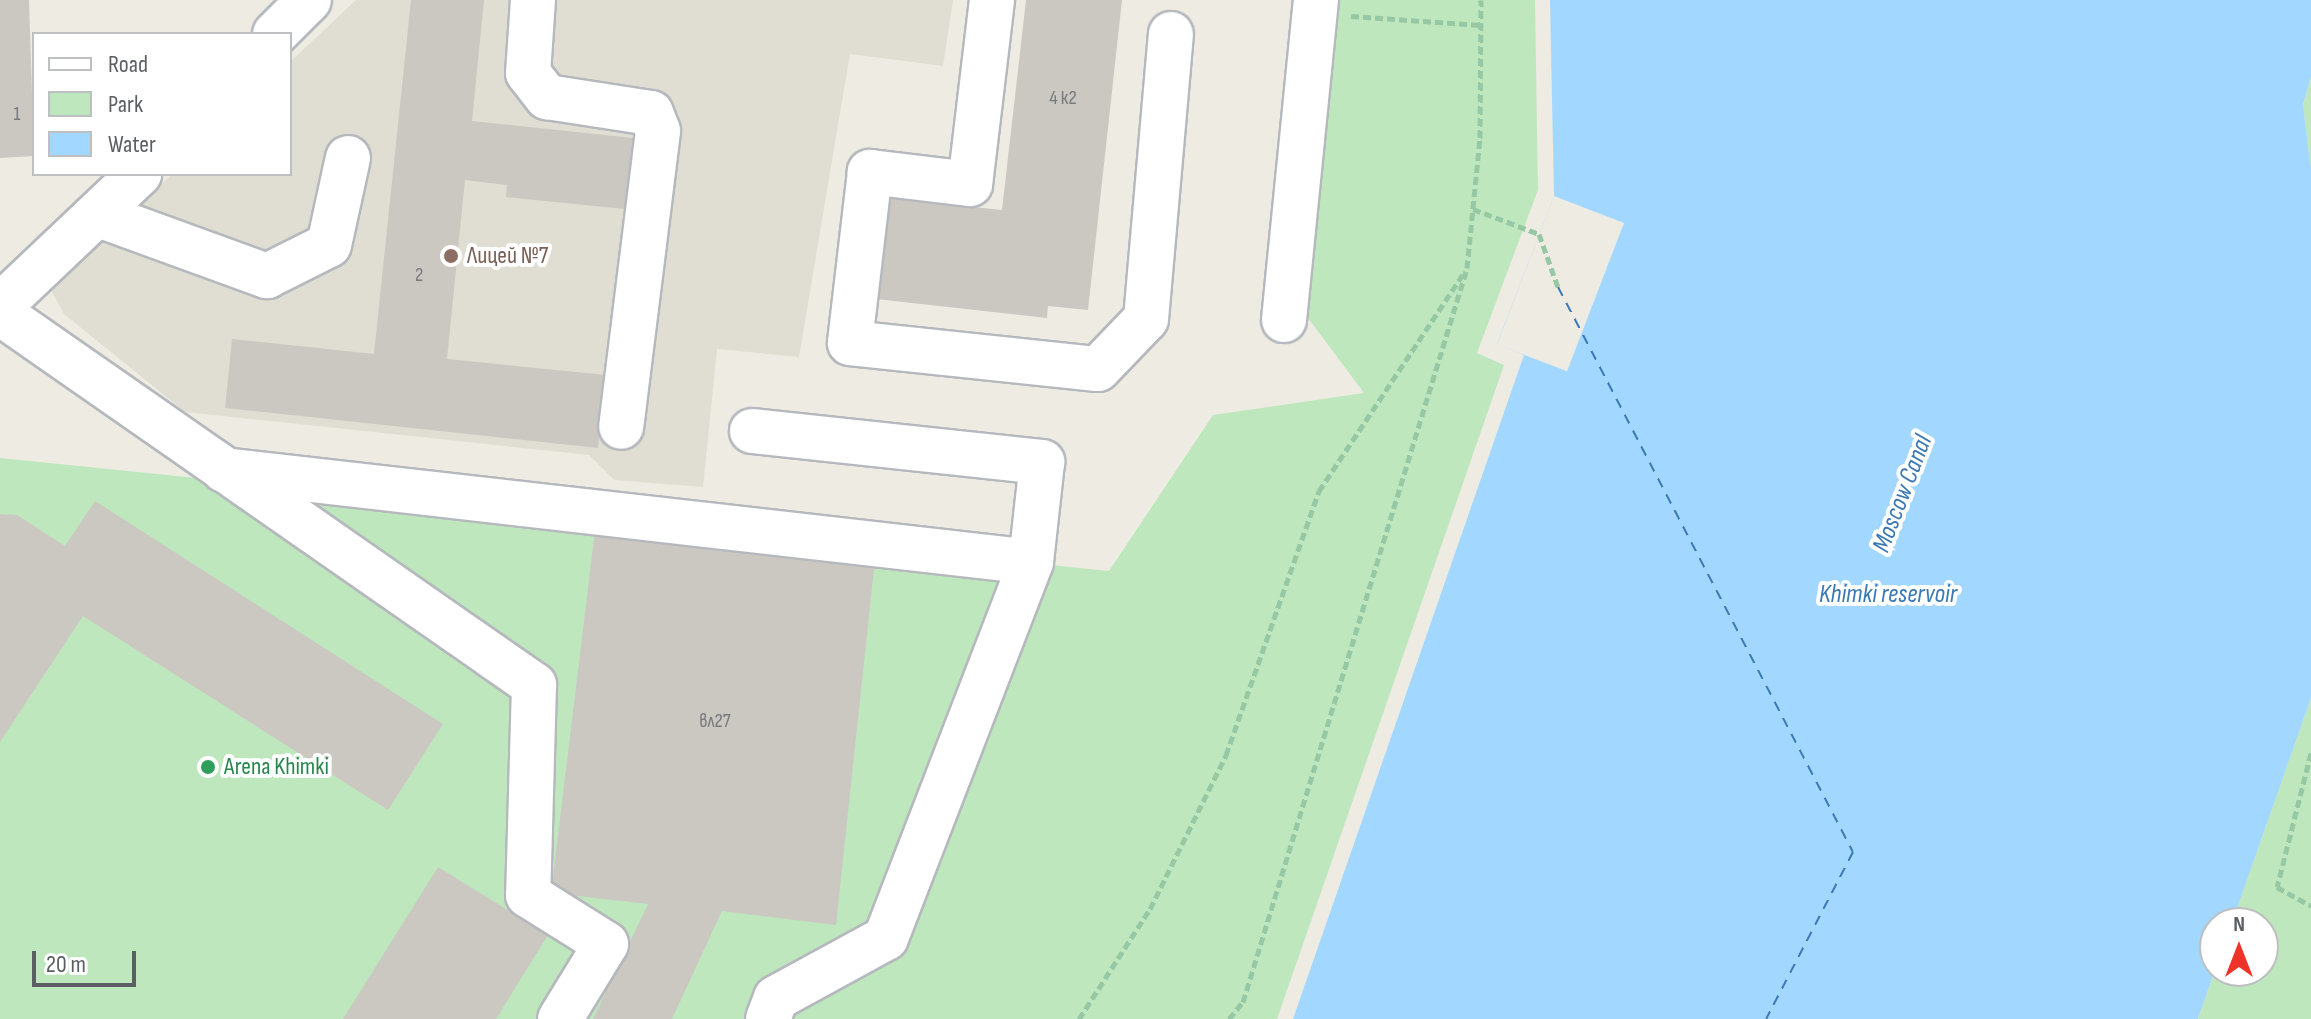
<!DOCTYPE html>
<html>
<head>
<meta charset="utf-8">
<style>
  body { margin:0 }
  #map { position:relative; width:2311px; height:1019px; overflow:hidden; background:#eeebe3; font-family:"Sofia Sans Condensed",sans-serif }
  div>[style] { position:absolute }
  .education>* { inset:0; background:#e0ddd3 }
  .green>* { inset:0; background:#bfe7be }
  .water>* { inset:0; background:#a2d8ff }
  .pier>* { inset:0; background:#eeebe3; transform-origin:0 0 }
  .ferry>* { height:2px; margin-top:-1px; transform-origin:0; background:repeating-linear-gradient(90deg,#3b79b4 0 10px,transparent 0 18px) }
  .building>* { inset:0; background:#cbc8c2 }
  .path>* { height:5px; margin-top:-2.5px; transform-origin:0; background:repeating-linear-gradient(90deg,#97c8a4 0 8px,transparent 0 12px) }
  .roads { filter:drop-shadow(2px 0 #b5b9bd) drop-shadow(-2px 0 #b5b9bd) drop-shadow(0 2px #b5b9bd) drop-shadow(0 -2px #b5b9bd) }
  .minor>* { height:44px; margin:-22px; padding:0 22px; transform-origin:22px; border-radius:22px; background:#fff }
  .dots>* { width:22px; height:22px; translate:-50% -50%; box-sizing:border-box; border:4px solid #fff; border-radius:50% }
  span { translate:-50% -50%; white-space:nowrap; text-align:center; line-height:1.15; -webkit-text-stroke:8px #fff; paint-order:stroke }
  .number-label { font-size:20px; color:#77797c }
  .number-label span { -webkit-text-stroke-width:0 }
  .education-label { font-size:24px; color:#785e54 }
  .left { translate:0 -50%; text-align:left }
  .leisure-label { font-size:24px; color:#27864d }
  .water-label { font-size:26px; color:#3b79b4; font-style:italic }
  .legend { position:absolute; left:32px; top:32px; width:260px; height:144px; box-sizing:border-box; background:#fff; border:2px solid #bdbfc1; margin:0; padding:10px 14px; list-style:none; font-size:24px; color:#5b5f64 }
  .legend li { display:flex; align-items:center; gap:16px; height:40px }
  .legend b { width:40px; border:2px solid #bdbfc1 }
  .north { position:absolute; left:2199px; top:907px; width:80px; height:80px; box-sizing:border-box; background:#fff; border:2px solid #bdbfc1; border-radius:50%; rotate:0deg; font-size:22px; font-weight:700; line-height:32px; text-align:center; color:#5b5f64 }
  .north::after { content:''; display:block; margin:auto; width:28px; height:36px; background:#ee3429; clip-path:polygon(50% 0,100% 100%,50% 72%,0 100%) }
  .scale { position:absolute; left:32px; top:951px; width:104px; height:36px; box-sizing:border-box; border:4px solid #5b5f64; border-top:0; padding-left:10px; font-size:24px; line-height:28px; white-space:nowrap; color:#5b5f64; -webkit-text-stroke:6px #fff; paint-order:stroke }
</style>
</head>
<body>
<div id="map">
  <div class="education">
    <div style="clip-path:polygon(356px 0,953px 0,943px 66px,850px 54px,799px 357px,717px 349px,703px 487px,614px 480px,589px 455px,185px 412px,64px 314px,51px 290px,172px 174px,290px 174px,290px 62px)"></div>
  </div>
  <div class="green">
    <div style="clip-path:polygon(1332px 0,1535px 0,1538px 190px,1477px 353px,1504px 365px,1277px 1019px,0 1019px,0 458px,1109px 571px,1213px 415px,1364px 393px,1302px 310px)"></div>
    <div style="clip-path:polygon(2311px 76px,2311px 169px,2303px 105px)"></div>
    <div style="clip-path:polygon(2311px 698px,2311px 1019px,2198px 1019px,2215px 970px,2263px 971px,2263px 923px,2232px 923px)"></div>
  </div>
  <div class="water">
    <div style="clip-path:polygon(1550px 0,2311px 0,2311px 76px,2303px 105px,2311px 169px,2311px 698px,2232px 923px,2215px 923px,2215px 970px,2198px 1019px,1293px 1019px,1524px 355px,1497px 344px,1554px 196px)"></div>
  </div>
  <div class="pier">
    <div style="left:1554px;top:196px;width:75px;height:159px;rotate:21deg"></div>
  </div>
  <div class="ferry">
    <div style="left:1558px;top:287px;width:637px;rotate:62.43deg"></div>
    <div style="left:1853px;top:852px;width:188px;rotate:117.5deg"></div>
  </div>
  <div class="building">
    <div style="clip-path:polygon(0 0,29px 0,34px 156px,0 158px)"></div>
    <div style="clip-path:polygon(411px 0,484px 0,472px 121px,642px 139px,634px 210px,506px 197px,507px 185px,465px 180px,447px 359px,606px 375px,598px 448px,225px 408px,232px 339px,374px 354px)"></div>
    <div style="clip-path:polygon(1026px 0,1122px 0,1088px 310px,1048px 306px,1047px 318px,867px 298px,878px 197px,1002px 210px)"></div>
    <div style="clip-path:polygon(95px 501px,443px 724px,388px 810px,83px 616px,0 742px,0 514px,17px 515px,65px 546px)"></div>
    <div style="clip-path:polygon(596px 522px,876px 550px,836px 925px,722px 911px,672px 1019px,593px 1019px,648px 904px,551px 893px)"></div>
    <div style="clip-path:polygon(438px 867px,548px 935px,496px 1019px,343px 1019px)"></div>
  </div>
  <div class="path">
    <div style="left:1351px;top:16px;width:130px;rotate:4deg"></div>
    <div style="left:1473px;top:209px;width:71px;rotate:20.7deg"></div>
    <div style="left:1539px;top:234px;width:56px;rotate:70.3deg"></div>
    <div style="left:2311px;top:753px;width:138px;rotate:104.2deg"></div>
    <div style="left:2277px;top:887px;width:39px;rotate:29deg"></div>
    <div style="left:1079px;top:1019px;width:131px;rotate:-57.2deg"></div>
    <div style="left:1150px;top:909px;width:172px;rotate:-63.7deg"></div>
    <div style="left:1226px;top:755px;width:280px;rotate:-70.6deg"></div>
    <div style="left:1319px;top:491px;width:260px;rotate:-56.4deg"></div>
    <div style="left:1229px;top:1019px;width:22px;rotate:-51deg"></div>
    <div style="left:1243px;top:1002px;width:767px;rotate:-73.03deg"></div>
    <div style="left:1467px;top:268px;width:131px;rotate:-84.3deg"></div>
    <div style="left:1480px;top:138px;width:138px;rotate:-89.6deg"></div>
  </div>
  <div class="roads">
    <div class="minor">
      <div style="left:533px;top:0;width:73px;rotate:93.9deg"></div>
      <div style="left:528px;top:73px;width:31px;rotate:52deg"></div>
      <div style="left:547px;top:97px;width:105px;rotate:8.7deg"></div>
      <div style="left:651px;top:113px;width:19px;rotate:69deg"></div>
      <div style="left:658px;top:131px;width:298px;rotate:97.1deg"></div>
      <div style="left:992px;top:0;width:185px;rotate:96.8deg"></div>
      <div style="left:970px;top:184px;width:101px;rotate:-173.2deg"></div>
      <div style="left:870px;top:172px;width:172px;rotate:96.7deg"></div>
      <div style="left:850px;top:343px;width:249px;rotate:6deg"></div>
      <div style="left:1098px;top:369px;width:69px;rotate:-46.2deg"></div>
      <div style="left:1146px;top:319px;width:286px;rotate:-85deg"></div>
      <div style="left:275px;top:34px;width:48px;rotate:-45deg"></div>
      <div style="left:99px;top:215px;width:179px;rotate:20deg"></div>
      <div style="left:267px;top:276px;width:69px;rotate:-26.6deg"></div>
      <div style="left:329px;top:245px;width:89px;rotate:-77.7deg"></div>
      <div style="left:0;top:306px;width:192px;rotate:-43.5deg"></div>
      <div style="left:0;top:313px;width:651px;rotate:34.86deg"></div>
      <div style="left:534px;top:685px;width:210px;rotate:91.6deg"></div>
      <div style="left:528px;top:895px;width:92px;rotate:32.1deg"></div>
      <div style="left:606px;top:944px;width:88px;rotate:121.5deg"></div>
      <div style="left:1284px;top:320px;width:322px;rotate:-84.3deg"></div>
      <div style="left:752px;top:431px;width:292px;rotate:6.1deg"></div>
      <div style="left:1042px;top:462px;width:101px;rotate:96.3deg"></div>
      <div style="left:224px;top:470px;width:812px;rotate:6.5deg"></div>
      <div style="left:1031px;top:562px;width:403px;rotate:111.1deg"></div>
      <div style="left:886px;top:938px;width:125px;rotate:151.4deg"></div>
      <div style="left:776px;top:998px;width:22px;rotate:111deg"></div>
    </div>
  </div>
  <div class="dots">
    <div style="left:451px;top:256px;background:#8d6e63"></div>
    <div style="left:208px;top:767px;background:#2e9e5b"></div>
  </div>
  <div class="number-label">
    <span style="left:1063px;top:98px">4 к2</span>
    <span style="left:17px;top:114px">1</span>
    <span style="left:419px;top:275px">2</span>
    <span style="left:715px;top:721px">вл27</span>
  </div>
  <div class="education-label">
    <span class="left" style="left:467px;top:256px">Лицей №7</span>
  </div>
  <div class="leisure-label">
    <span class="left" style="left:224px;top:767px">Arena Khimki</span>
  </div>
  <div class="water-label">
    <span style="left:1903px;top:494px;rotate:-69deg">Moscow Canal</span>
    <span style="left:1888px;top:595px">Khimki reservoir</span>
  </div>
  <ul class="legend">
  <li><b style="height:10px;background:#fff"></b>Road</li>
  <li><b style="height:22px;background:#bfe7be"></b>Park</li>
  <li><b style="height:22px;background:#a2d8ff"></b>Water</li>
  </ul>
  <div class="north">N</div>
  <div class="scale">20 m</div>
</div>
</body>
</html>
